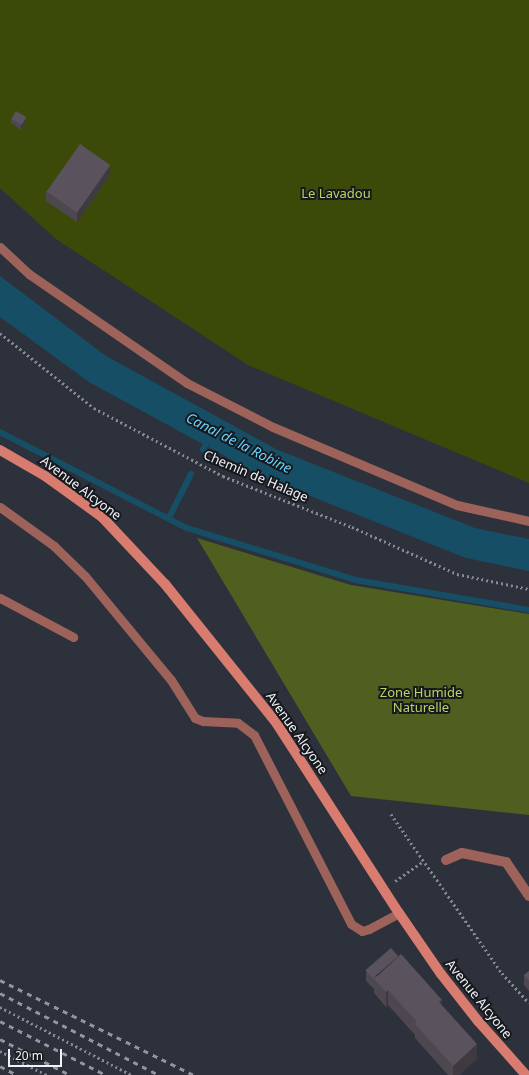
<!DOCTYPE html>
<html>
<head>
<meta charset="utf-8">
<style>
  body { margin:0 }
  #map { position:relative; width:529px; height:1075px; overflow:hidden; background:#2d313b; font-family:"Noto Sans",sans-serif }
  div>[style] { position:absolute }
  .green>* { inset:0; background:#3c4a09 }
  .forest>* { inset:0; background:#4f5f1f }
  .water>* { inset:0; background:#164f65 }
  .stream>* { height:5.5px; margin:-2.75px; padding:0 2.75px; transform-origin:2.75px; border-radius:2.75px; background:#164f65 }
  .path>* { height:2.5px; margin-top:-1.25px; transform-origin:0; background:repeating-linear-gradient(90deg,#858991 0 2px,transparent 0 5px) }
  .lane>* { height:9px; margin:-4.5px; padding:0 4.5px; transform-origin:4.5px; border-radius:4.5px; background:#9d625a }
  .street>* { height:10px; margin:-5px; padding:0 5px; transform-origin:5px; border-radius:5px; background:#9d625a }
  .secondary>* { height:10px; margin:-5px; padding:0 5px; transform-origin:5px; border-radius:5px; background:#d97c70 }
  .rail>* { height:3px; margin-top:-1.5px; transform-origin:0; background:repeating-linear-gradient(90deg,#92959e 0 5px,transparent 0 10px) }
  .wall>* { inset:0; background:#4d474f }
  .shaded-wall>* { inset:0; background:#3f3940 }
  .building>* { inset:0; background:#5a525c; transform-origin:0 0 }
  span { translate:-50% -50%; white-space:nowrap; text-align:center; line-height:1.15; -webkit-text-stroke:4px #17191d; paint-order:stroke }
  .park-label { font-size:13px; color:#b7d565 }
  .street-label { font-size:13px; color:#f0f3fa }
  .water-label { font-size:14px; color:#68d0fc; font-style:italic }
  .scale { position:absolute; left:8px; top:1049px; width:54px; height:18px; box-sizing:border-box; border:2px solid #f0f3fa; border-top:0; padding-left:5px; font-size:12px; line-height:14px; white-space:nowrap; color:#f0f3fa; -webkit-text-stroke:3px #17191d; paint-order:stroke }
</style>
</head>
<body>
<div id="map">
  <div class="green">
    <div style="clip-path:polygon(0 0,529px 0,529px 483px,248px 365px,56px 239px,0 188px)"></div>
  </div>
  <div class="forest">
    <div style="clip-path:polygon(197px 538px,351px 585px,529px 614px,529px 815px,351px 796px)"></div>
  </div>
  <div class="water">
    <div style="clip-path:polygon(0 276px,106px 356px,278px 450px,475px 528px,529px 539px,529px 571px,466px 558px,265px 478px,89px 382px,0 317px)"></div>
  </div>
  <div class="stream">
    <div style="left:0;top:432px;width:210px;rotate:27.2deg"></div>
    <div style="left:187px;top:528px;width:177px;rotate:17.1deg"></div>
    <div style="left:356px;top:580px;width:176px;rotate:9.8deg"></div>
    <div style="left:203px;top:450px;width:11px;rotate:-63deg"></div>
    <div style="left:169px;top:518px;width:49px;rotate:-63.4deg"></div>
  </div>
  <div class="path">
    <div style="left:0;top:333px;width:120px;rotate:38.6deg"></div>
    <div style="left:94px;top:408px;width:146px;rotate:27.8deg"></div>
    <div style="left:223px;top:476px;width:139px;rotate:21.6deg"></div>
    <div style="left:352px;top:527px;width:115px;rotate:24.1deg"></div>
    <div style="left:457px;top:574px;width:74px;rotate:11.8deg"></div>
    <div style="left:391px;top:814px;width:194px;rotate:55.1deg"></div>
    <div style="left:502px;top:973px;width:40px;rotate:48deg"></div>
    <div style="left:395px;top:881px;width:35px;rotate:-35deg"></div>
    <div style="left:0;top:1007px;width:148px;rotate:27.3deg"></div>
    <div style="left:0;top:1051px;width:53px;rotate:27.1deg"></div>
  </div>
  <div class="lane">
    <div style="left:0;top:247px;width:40px;rotate:43deg"></div>
    <div style="left:29px;top:274px;width:192px;rotate:34.6deg"></div>
    <div style="left:187px;top:383px;width:97px;rotate:27.1deg"></div>
    <div style="left:273px;top:427px;width:200px;rotate:23deg"></div>
    <div style="left:457px;top:505px;width:74px;rotate:12.5deg"></div>
    <div style="left:0;top:507px;width:67px;rotate:35.8deg"></div>
    <div style="left:54px;top:546px;width:43px;rotate:44.1deg"></div>
    <div style="left:85px;top:576px;width:135px;rotate:50.4deg"></div>
    <div style="left:171px;top:680px;width:45px;rotate:57.7deg"></div>
    <div style="left:195px;top:718px;width:9px;rotate:21deg"></div>
    <div style="left:203px;top:721px;width:35px;rotate:3deg"></div>
    <div style="left:238px;top:723px;width:20px;rotate:37deg"></div>
    <div style="left:254px;top:735px;width:212px;rotate:62.8deg"></div>
    <div style="left:351px;top:924px;width:13px;rotate:32deg"></div>
    <div style="left:362px;top:931px;width:7px;rotate:-16deg"></div>
    <div style="left:369px;top:929px;width:34px;rotate:-28deg"></div>
    <div style="left:0;top:598px;width:83px;rotate:28.1deg"></div>
  </div>
  <div class="street">
    <div style="left:446px;top:860px;width:17px;rotate:-24deg"></div>
    <div style="left:462px;top:853px;width:45px;rotate:11.6deg"></div>
    <div style="left:506px;top:862px;width:41px;rotate:55.9deg"></div>
  </div>
  <div class="secondary">
    <div style="left:0;top:450px;width:52px;rotate:30deg"></div>
    <div style="left:45px;top:476px;width:70px;rotate:35.7deg"></div>
    <div style="left:102px;top:517px;width:92px;rotate:46.8deg"></div>
    <div style="left:165px;top:584px;width:179px;rotate:51.3deg"></div>
    <div style="left:277px;top:724px;width:225px;rotate:57.2deg"></div>
    <div style="left:399px;top:913px;width:74px;rotate:55.5deg"></div>
    <div style="left:441px;top:974px;width:60px;rotate:51.8deg"></div>
    <div style="left:478px;top:1021px;width:72px;rotate:48.4deg"></div>
  </div>
  <div class="rail">
    <div style="left:0;top:980px;width:216px;rotate:26.1deg"></div>
    <div style="left:0;top:993px;width:179px;rotate:27.3deg"></div>
    <div style="left:0;top:1021px;width:119px;rotate:27deg"></div>
    <div style="left:0;top:1039px;width:79px;rotate:27.2deg"></div>
    <div style="left:0;top:1066px;width:19px;rotate:28deg"></div>
  </div>
  <div class="wall">
    <div style="clip-path:polygon(11px 118px,26px 122px,21px 130px,11px 123px)"></div>
    <div style="clip-path:polygon(110px 175px,77px 222px,46px 201px,46px 191px)"></div>
    <div style="clip-path:polygon(366px 971px,442px 1006px,477px 1059px,459px 1075px,448px 1075px,415px 1038px,415px 1035px,388px 1005px,386px 1007px,374px 993px,374px 989px,366px 981px)"></div>
    <div style="clip-path:polygon(529px 971px,529px 991px,524px 985px,524px 975px)"></div>
  </div>
  <div class="shaded-wall">
    <div style="clip-path:polygon(26px 117px,26px 122px,21px 130px,21px 124px)"></div>
    <div style="clip-path:polygon(110px 165px,110px 175px,77px 222px,77px 212px)"></div>
    <div style="clip-path:polygon(388px 990px,388px 1005px,386px 1007px,386px 992px)"></div>
    <div style="clip-path:polygon(442px 1000px,442px 1014px,439px 1002px)"></div>
    <div style="clip-path:polygon(477px 1044px,477px 1059px,459px 1075px,453px 1075px,453px 1066px)"></div>
  </div>
  <div class="building">
    <div style="left:16px;top:111px;width:12px;height:9px;rotate:31deg"></div>
    <div style="left:80px;top:144px;width:37px;height:58px;rotate:35deg"></div>
    <div style="left:391px;top:948px;width:11px;height:34px;rotate:49deg"></div>
    <div style="clip-path:polygon(401px 954px,442px 1000px,439px 1002px,477px 1044px,453px 1066px,415px 1024px,417px 1022px,388px 990px,386px 992px,374px 979px)"></div>
    <div style="clip-path:polygon(529px 971px,529px 981px,524px 975px)"></div>
  </div>
  <div class="park-label">
    <span style="left:336px;top:193px">Le Lavadou</span>
    <span style="left:421px;top:700px">Zone Humide<br>Naturelle</span>
  </div>
  <div class="street-label">
    <span style="left:256px;top:476px;rotate:23deg">Chemin de Halage</span>
    <span style="left:81px;top:488px;rotate:37deg">Avenue Alcyone</span>
    <span style="left:297px;top:733px;rotate:55deg">Avenue Alcyone</span>
    <span style="left:479px;top:999px;rotate:51deg">Avenue Alcyone</span>
  </div>
  <div class="water-label">
    <span style="left:239px;top:443px;rotate:27deg">Canal de la Robine</span>
  </div>
  <div class="scale">20 m</div>
</div>
</body>
</html>
